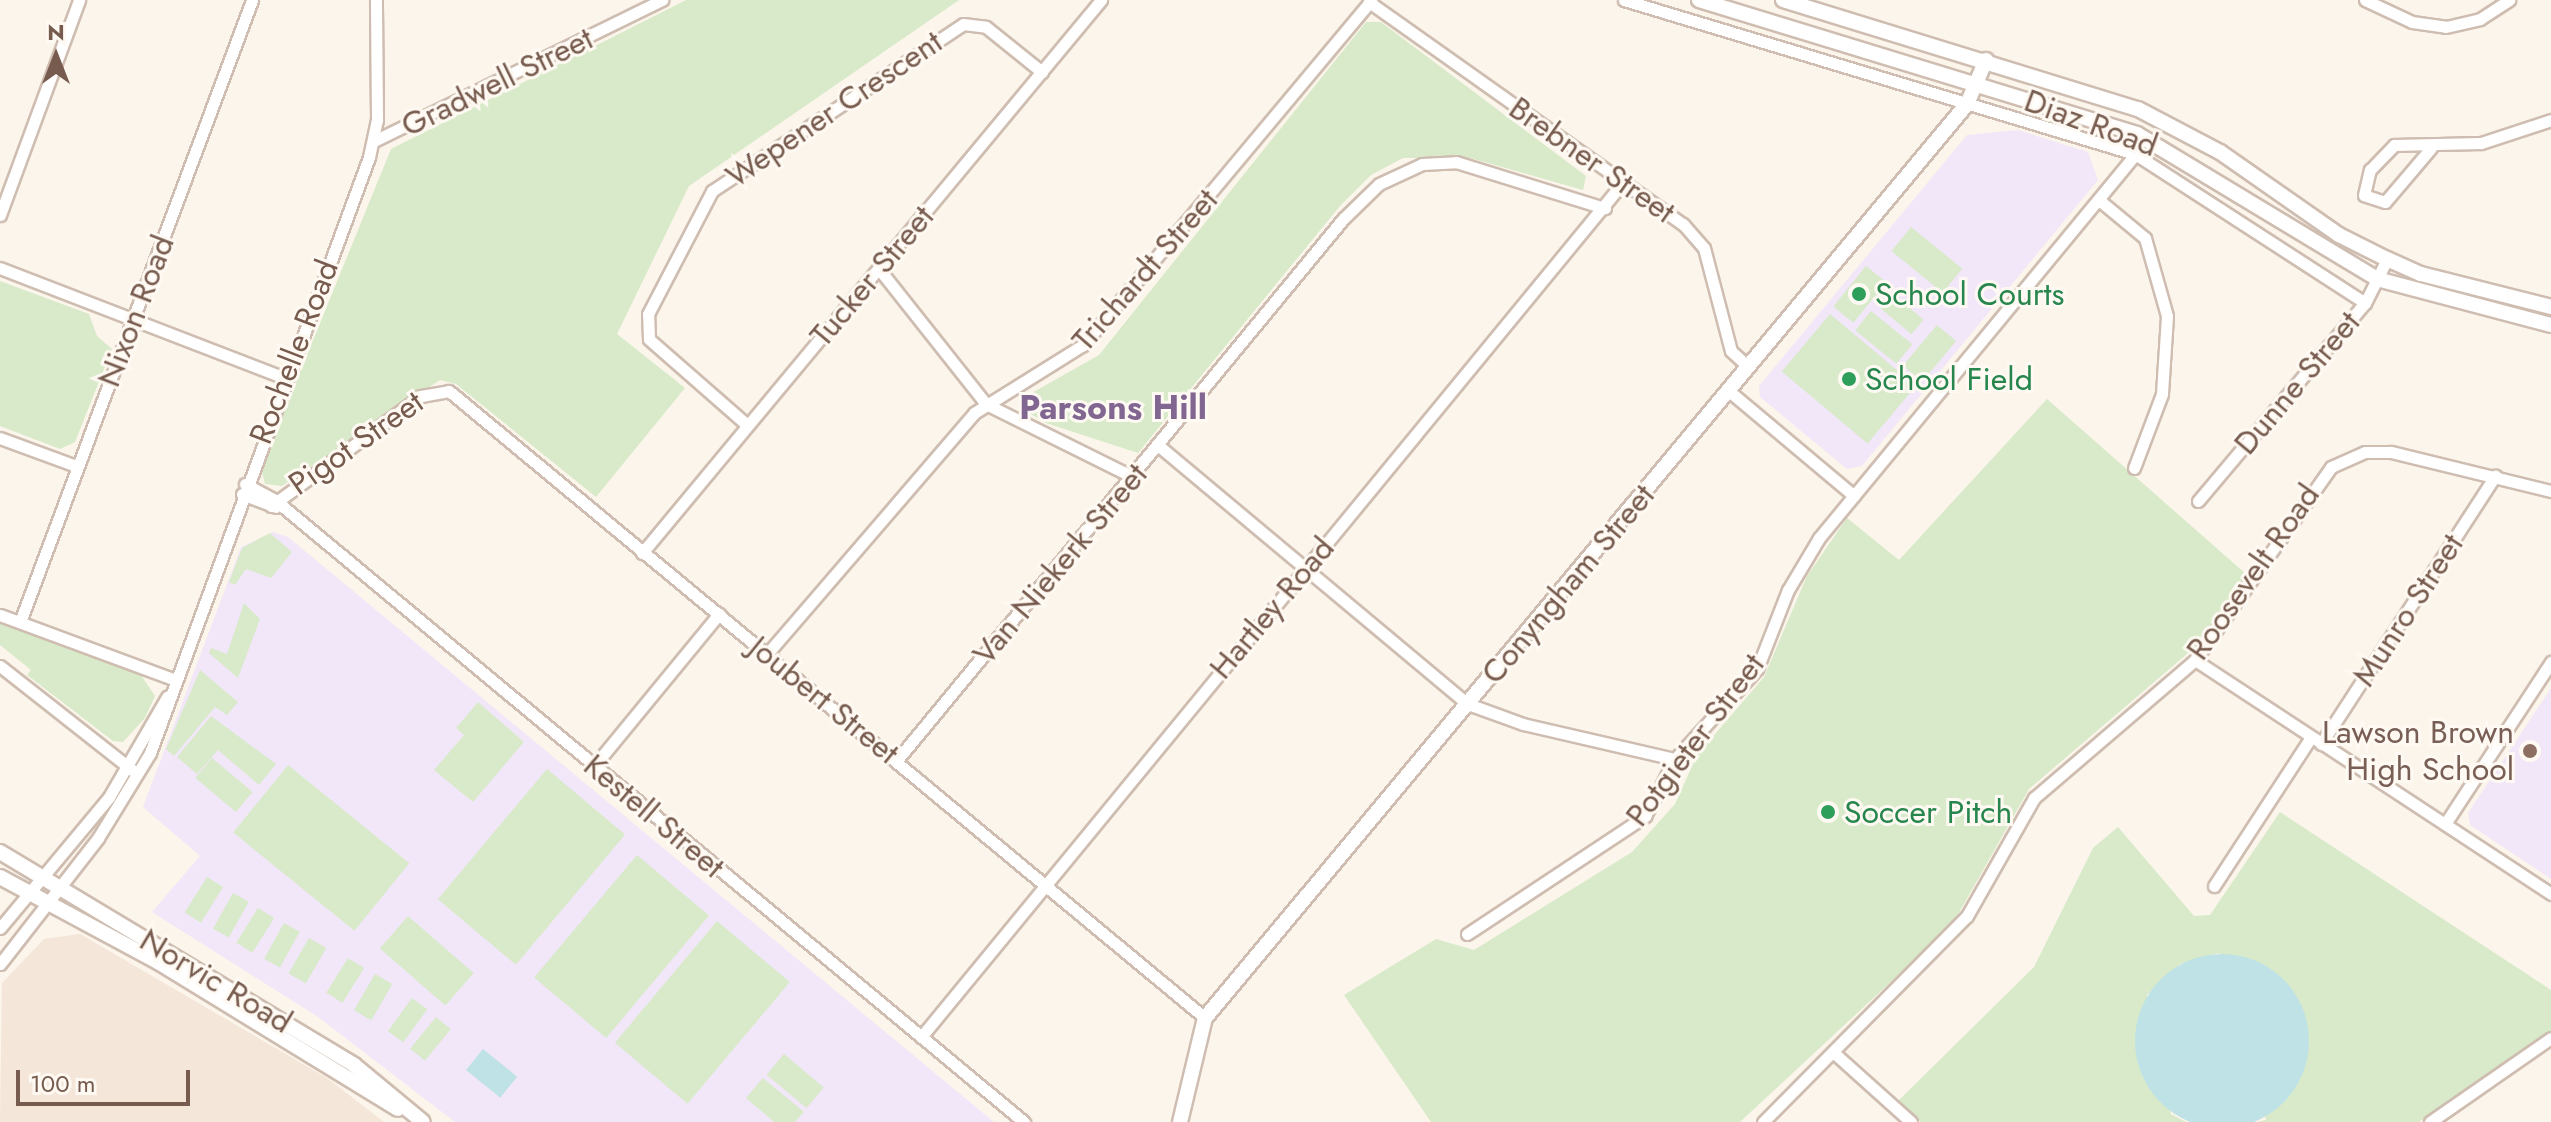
<!DOCTYPE html>
<html>
<head>
<meta charset="utf-8">
<style>
  body { margin:0 }
  #map { position:relative; width:2551px; height:1122px; overflow:hidden; background:#fcf5eb; font-family:Jost,sans-serif }
  div>[style] { position:absolute }
  .residential>* { inset:0; background:#f4e6d9 }
  .education>* { inset:0; background:#f2e7f9 }
  .green>* { inset:0; background:#d8eac9; transform-origin:0 0 }
  .water>* { inset:0; background:#bfe2e6; transform-origin:0 0 }
  .round { border-radius:50% }
  .roads { filter:drop-shadow(2px 0 #cebdb0) drop-shadow(-2px 0 #cebdb0) drop-shadow(0 2px #cebdb0) drop-shadow(0 -2px #cebdb0) }
  .street>* { height:11px; margin:-5.5px; padding:0 5.5px; transform-origin:5.5px; border-radius:5.5px; background:#fff }
  .secondary>* { height:14px; margin:-7px; padding:0 7px; transform-origin:7px; border-radius:7px; background:#fff }
  .dots>* { width:22px; height:22px; translate:-50% -50%; box-sizing:border-box; border:4px solid #fef9f2; border-radius:50% }
  span { translate:-50% -50%; white-space:nowrap; text-align:center; line-height:1.15; -webkit-text-stroke:6px #fef9f2; paint-order:stroke }
  .street-label { font-size:32px; color:#775b4e }
  .leisure-label { font-size:32px; color:#27864d }
  .left { translate:0 -50%; text-align:left }
  .education-label { font-size:32px; color:#785e54 }
  .right { translate:-100% -50%; text-align:right }
  .neighbourhood-label { font-size:34px; color:#826692; font-weight:700 }
  .north { position:absolute; left:16px; top:16px; width:80px; height:80px; -webkit-text-stroke:6px #fef9f2; paint-order:stroke; rotate:0deg; font-size:22px; font-weight:700; line-height:32px; text-align:center; color:#775b4e }
  .north::after { content:''; display:block; margin:auto; width:28px; height:36px; background:#775b4e; clip-path:polygon(50% 0,100% 100%,50% 72%,0 100%) }
  .scale { position:absolute; left:16px; top:1070px; width:174px; height:36px; box-sizing:border-box; border:4px solid #775b4e; border-top:0; padding-left:10px; font-size:24px; line-height:28px; white-space:nowrap; color:#775b4e; -webkit-text-stroke:6px #fef9f2; paint-order:stroke }
</style>
</head>
<body>
<div id="map">
  <div class="residential">
    <div style="clip-path:polygon(80px 934px,327px 1078px,384px 1122px,0 1122px,2px 983px,44px 939px)"></div>
  </div>
  <div class="education">
    <div style="clip-path:polygon(2018px 130px,2088px 152px,2098px 180px,1862px 466px,1847px 469px,1760px 397px,1759px 386px,1967px 135px)"></div>
    <div style="clip-path:polygon(273px 532px,288px 537px,994px 1122px,455px 1122px,318px 1017px,152px 912px,200px 856px,143px 807px,241px 547px)"></div>
    <div style="clip-path:polygon(2551px 688px,2551px 879px,2470px 825px,2468px 813px)"></div>
  </div>
  <div class="green">
    <div style="clip-path:polygon(686px 0,959px 0,689px 186px,617px 334px,685px 388px,596px 497px,456px 384px,440px 380px,282px 486px,265px 484px,261px 468px,391px 149px)"></div>
    <div style="clip-path:polygon(1366px 22px,1381px 22px,1586px 176px,1583px 190px,1470px 158px,1403px 158px,1371px 175px,1340px 206px,1138px 453px,1046px 423px,1024px 410px,1030px 394px,1099px 355px)"></div>
    <div style="left:1911px;top:227px;width:66px;height:31px;rotate:39deg"></div>
    <div style="left:1866px;top:266px;width:26px;height:52px;rotate:39deg"></div>
    <div style="clip-path:polygon(0 281px,89px 314px,97px 336px,112px 349px,75px 442px,60px 449px,0 426px)"></div>
    <div style="left:1893px;top:294px;width:40px;height:19px;rotate:40deg"></div>
    <div style="left:1871px;top:311px;width:53px;height:25px;rotate:39deg"></div>
    <div style="left:1830px;top:314px;width:112px;height:75px;rotate:40deg"></div>
    <div style="left:1937px;top:325px;width:25px;height:53px;rotate:40deg"></div>
    <div style="clip-path:polygon(2047px 399px,2246px 574px,2201px 642px,2029px 789px,1952px 925px,1740px 1122px,1431px 1122px,1344px 995px,1436px 939px,1474px 950px,1632px 852px,1675px 804px,1697px 755px,1764px 677px,1807px 576px,1847px 518px,1899px 560px)"></div>
    <div style="clip-path:polygon(270px 533px,292px 552px,271px 578px,246px 569px,235px 585px,229px 582px,242px 548px)"></div>
    <div style="clip-path:polygon(244px 603px,260px 619px,238px 678px,209px 653px,211px 648px,227px 654px)"></div>
    <div style="clip-path:polygon(0 622px,141px 675px,155px 696px,145px 718px,123px 742px,113px 741px,27px 675px,31px 670px,0 645px)"></div>
    <div style="clip-path:polygon(200px 670px,238px 702px,227px 715px,215px 707px,174px 756px,166px 749px)"></div>
    <div style="clip-path:polygon(478px 702px,524px 742px,473px 802px,434px 770px,464px 735px,456px 728px)"></div>
    <div style="clip-path:polygon(211px 716px,276px 764px,259px 785px,218px 750px,197px 774px,177px 757px)"></div>
    <div style="left:212px;top:758px;width:53px;height:26px;rotate:40deg"></div>
    <div style="left:288px;top:765px;width:156px;height:87px;rotate:39deg"></div>
    <div style="left:547px;top:769px;width:102px;height:170px;rotate:40deg"></div>
    <div style="clip-path:polygon(2280px 812px,2551px 990px,2551px 1031px,2419px 1122px,2257px 1122px,2266px 1120px,2219px 953px,2180px 964px,2147px 995px,2171px 1114px,2186px 1122px,1921px 1122px,1898px 1101px,2034px 967px,2093px 848px,2118px 827px,2194px 916px,2210px 915px)"></div>
    <div style="left:637px;top:855px;width:94px;height:160px;rotate:40deg"></div>
    <div style="left:207px;top:877px;width:19px;height:42px;rotate:32deg"></div>
    <div style="left:233px;top:893px;width:18px;height:41px;rotate:29deg"></div>
    <div style="left:258px;top:908px;width:19px;height:41px;rotate:32deg"></div>
    <div style="left:408px;top:916px;width:87px;height:43px;rotate:41deg"></div>
    <div style="left:717px;top:921px;width:95px;height:159px;rotate:40deg"></div>
    <div style="left:284px;top:923px;width:18px;height:41px;rotate:29deg"></div>
    <div style="left:309px;top:938px;width:20px;height:41px;rotate:30deg"></div>
    <div style="left:348px;top:958px;width:19px;height:41px;rotate:32deg"></div>
    <div style="left:375px;top:974px;width:20px;height:42px;rotate:30deg"></div>
    <div style="left:412px;top:998px;width:19px;height:41px;rotate:36deg"></div>
    <div style="left:436px;top:1017px;width:19px;height:41px;rotate:39deg"></div>
    <div style="left:784px;top:1054px;width:52px;height:27px;rotate:40deg"></div>
    <div style="clip-path:polygon(763px 1078px,804px 1112px,795px 1122px,774px 1122px,746px 1098px)"></div>
  </div>
  <div class="water">
    <div class="round" style="left:2135px;top:954px;width:174px;height:174px"></div>
    <div style="left:483px;top:1049px;width:44px;height:27px;rotate:39deg"></div>
  </div>
  <div class="roads">
    <div class="street">
      <div style="left:1624px;top:0;width:534px;rotate:16.77deg"></div>
      <div style="left:2135px;top:154px;width:274px;rotate:32.9deg"></div>
      <div style="left:2365px;top:0;width:52px;rotate:25.1deg"></div>
      <div style="left:2412px;top:22px;width:34px;rotate:8deg"></div>
      <div style="left:2446px;top:27px;width:35px;rotate:-13deg"></div>
      <div style="left:2480px;top:19px;width:35px;rotate:-33deg"></div>
      <div style="left:1369px;top:2px;width:385px;rotate:35.3deg"></div>
      <div style="left:1683px;top:224px;width:32px;rotate:49deg"></div>
      <div style="left:1704px;top:248px;width:106px;rotate:75.3deg"></div>
      <div style="left:1731px;top:351px;width:24px;rotate:42deg"></div>
      <div style="left:374px;top:141px;width:321px;rotate:-26.1deg"></div>
      <div style="left:2431px;top:148px;width:71px;rotate:130.4deg"></div>
      <div style="left:2385px;top:202px;width:22px;rotate:-162deg"></div>
      <div style="left:2364px;top:195px;width:26px;rotate:-77deg"></div>
      <div style="left:2370px;top:170px;width:35px;rotate:-46deg"></div>
      <div style="left:2394px;top:145px;width:87px;rotate:-1.3deg"></div>
      <div style="left:2481px;top:143px;width:74px;rotate:-18.2deg"></div>
      <div style="left:2099px;top:200px;width:60px;rotate:39.6deg"></div>
      <div style="left:2145px;top:238px;width:81px;rotate:74.2deg"></div>
      <div style="left:2167px;top:316px;width:78px;rotate:93.7deg"></div>
      <div style="left:2162px;top:394px;width:79px;rotate:110.7deg"></div>
      <div style="left:0;top:215px;width:229px;rotate:-69.8deg"></div>
      <div style="left:0;top:268px;width:303px;rotate:21.1deg"></div>
      <div style="left:879px;top:269px;width:172px;rotate:51.6deg"></div>
      <div style="left:986px;top:404px;width:162px;rotate:26.4deg"></div>
      <div style="left:1729px;top:391px;width:163px;rotate:40deg"></div>
      <div style="left:746px;top:424px;width:129px;rotate:-138.8deg"></div>
      <div style="left:649px;top:339px;width:25px;rotate:-92deg"></div>
      <div style="left:648px;top:314px;width:139px;rotate:-62.5deg"></div>
      <div style="left:712px;top:191px;width:301px;rotate:-33.6deg"></div>
      <div style="left:963px;top:24px;width:23px;rotate:7deg"></div>
      <div style="left:986px;top:27px;width:72px;rotate:38.8deg"></div>
      <div style="left:0;top:438px;width:81px;rotate:20.2deg"></div>
      <div style="left:1159px;top:446px;width:403px;rotate:39.9deg"></div>
      <div style="left:1468px;top:704px;width:59px;rotate:20deg"></div>
      <div style="left:1523px;top:724px;width:156px;rotate:13deg"></div>
      <div style="left:245px;top:484px;width:34px;rotate:28deg"></div>
      <div style="left:275px;top:500px;width:974px;rotate:39.71deg"></div>
      <div style="left:242px;top:494px;width:36px;rotate:21deg"></div>
      <div style="left:2198px;top:501px;width:259px;rotate:-49.9deg"></div>
      <div style="left:2365px;top:303px;width:49px;rotate:-63.4deg"></div>
      <div style="left:271px;top:506px;width:186px;rotate:-36.3deg"></div>
      <div style="left:421px;top:396px;width:28px;rotate:-10deg"></div>
      <div style="left:449px;top:391px;width:982px;rotate:39.67deg"></div>
      <div style="left:642px;top:553px;width:719px;rotate:-50.31deg"></div>
      <div style="left:0;top:615px;width:184px;rotate:20.3deg"></div>
      <div style="left:20px;top:622px;width:664px;rotate:-69.54deg"></div>
      <div style="left:767px;top:654px;width:318px;rotate:-49.3deg"></div>
      <div style="left:974px;top:413px;width:128px;rotate:-32deg"></div>
      <div style="left:1083px;top:345px;width:449px;rotate:-50.1deg"></div>
      <div style="left:2195px;top:660px;width:426px;rotate:33.3deg"></div>
      <div style="left:0;top:666px;width:168px;rotate:38.2deg"></div>
      <div style="left:2321px;top:744px;width:320px;rotate:-57deg"></div>
      <div style="left:897px;top:760px;width:701px;rotate:-50.5deg"></div>
      <div style="left:1343px;top:219px;width:50px;rotate:-44.2deg"></div>
      <div style="left:1379px;top:184px;width:47px;rotate:-24.9deg"></div>
      <div style="left:1422px;top:164px;width:34px;rotate:-3deg"></div>
      <div style="left:1456px;top:162px;width:156px;rotate:17.2deg"></div>
      <div style="left:594px;top:766px;width:197px;rotate:-50.6deg"></div>
      <div style="left:2445px;top:824px;width:194px;rotate:-56.8deg"></div>
      <div style="left:2214px;top:886px;width:178px;rotate:-56.9deg"></div>
      <div style="left:0;top:928px;width:170px;rotate:-50.2deg"></div>
      <div style="left:109px;top:797px;width:116px;rotate:-59.9deg"></div>
      <div style="left:1467px;top:934px;width:214px;rotate:-33.5deg"></div>
      <div style="left:1645px;top:816px;width:64px;rotate:-62.2deg"></div>
      <div style="left:1675px;top:759px;width:122px;rotate:-47.7deg"></div>
      <div style="left:1757px;top:669px;width:85px;rotate:-68.6deg"></div>
      <div style="left:1788px;top:590px;width:61px;rotate:-59.2deg"></div>
      <div style="left:1819px;top:538px;width:497px;rotate:-50.5deg"></div>
      <div style="left:0;top:964px;width:160px;rotate:-52.1deg"></div>
      <div style="left:98px;top:838px;width:100px;rotate:-58.5deg"></div>
      <div style="left:150px;top:753px;width:635px;rotate:-69.82deg"></div>
      <div style="left:369px;top:157px;width:38px;rotate:-78deg"></div>
      <div style="left:377px;top:120px;width:120px;rotate:-90.5deg"></div>
      <div style="left:921px;top:1037px;width:1109px;rotate:-50.6deg"></div>
      <div style="left:1833px;top:1052px;width:105px;rotate:41.9deg"></div>
      <div style="left:1763px;top:1122px;width:290px;rotate:-45.3deg"></div>
      <div style="left:1967px;top:916px;width:136px;rotate:-60.4deg"></div>
      <div style="left:2034px;top:798px;width:212px;rotate:-40.6deg"></div>
      <div style="left:2195px;top:660px;width:236px;rotate:-54.8deg"></div>
      <div style="left:2331px;top:467px;width:37px;rotate:-24deg"></div>
      <div style="left:2365px;top:452px;width:26px"></div>
      <div style="left:2391px;top:452px;width:165px;rotate:13.7deg"></div>
      <div style="left:2430px;top:1122px;width:147px;rotate:-34.8deg"></div>
    </div>
    <div class="secondary">
      <div style="left:1699px;top:0;width:458px;rotate:17deg"></div>
      <div style="left:2137px;top:134px;width:280px;rotate:31.1deg"></div>
      <div style="left:2377px;top:279px;width:180px;rotate:14.8deg"></div>
      <div style="left:1783px;top:0;width:371px;rotate:17.1deg"></div>
      <div style="left:2138px;top:109px;width:93px;rotate:27.7deg"></div>
      <div style="left:2220px;top:152px;width:145px;rotate:34.9deg"></div>
      <div style="left:2339px;top:235px;width:54px;rotate:26.6deg"></div>
      <div style="left:2387px;top:259px;width:37px;rotate:24deg"></div>
      <div style="left:2421px;top:274px;width:134px;rotate:14.2deg"></div>
      <div style="left:0;top:852px;width:413px;rotate:31deg"></div>
      <div style="left:354px;top:1065px;width:89px;rotate:39.6deg"></div>
      <div style="left:0;top:877px;width:179px;rotate:28.3deg"></div>
      <div style="left:158px;top:962px;width:281px;rotate:31.5deg"></div>
      <div style="left:1180px;top:1122px;width:107px;rotate:-76.5deg"></div>
      <div style="left:1205px;top:1018px;width:1190px;rotate:-50.18deg"></div>
      <div style="left:1967px;top:104px;width:48px;rotate:-66.6deg"></div>
    </div>
  </div>
  <div class="dots">
    <div style="left:1859px;top:294px;background:#2e9e5b"></div>
    <div style="left:1849px;top:379px;background:#2e9e5b"></div>
    <div style="left:2530px;top:751px;background:#8d6e63"></div>
    <div style="left:1828px;top:812px;background:#2e9e5b"></div>
  </div>
  <div class="street-label">
    <span style="left:497px;top:82px;rotate:-26deg">Gradwell Street</span>
    <span style="left:834px;top:109px;rotate:-34deg">Wepener Crescent</span>
    <span style="left:2091px;top:123px;rotate:20deg">Diaz Road</span>
    <span style="left:1592px;top:160px;rotate:35deg">Brebner Street</span>
    <span style="left:1145px;top:270px;rotate:-49deg">Trichardt Street</span>
    <span style="left:872px;top:276px;rotate:-50deg">Tucker Street</span>
    <span style="left:136px;top:311px;rotate:-69deg">Nixon Road</span>
    <span style="left:294px;top:352px;rotate:-69deg">Rochelle Road</span>
    <span style="left:2297px;top:383px;rotate:-50deg">Dunne Street</span>
    <span style="left:356px;top:443px;rotate:-35deg">Pigot Street</span>
    <span style="left:1060px;top:564px;rotate:-50deg">Van Niekerk Street</span>
    <span style="left:2253px;top:572px;rotate:-55deg">Roosevelt Road</span>
    <span style="left:1568px;top:584px;rotate:-50deg">Conyngham Street</span>
    <span style="left:1272px;top:608px;rotate:-50deg">Hartley Road</span>
    <span style="left:2408px;top:610px;rotate:-57deg">Munro Street</span>
    <span style="left:824px;top:700px;rotate:39deg">Joubert Street</span>
    <span style="left:1695px;top:740px;rotate:-53deg">Potgieter Street</span>
    <span style="left:654px;top:816px;rotate:40deg">Kestell Street</span>
    <span style="left:216px;top:981px;rotate:31deg">Norvic Road</span>
  </div>
  <div class="leisure-label">
    <span class="left" style="left:1875px;top:294px">School Courts</span>
    <span class="left" style="left:1865px;top:379px">School Field</span>
    <span class="left" style="left:1844px;top:812px">Soccer Pitch</span>
  </div>
  <div class="education-label">
    <span class="right" style="left:2514px;top:751px">Lawson Brown<br>High School</span>
  </div>
  <div class="neighbourhood-label">
    <span style="left:1113px;top:408px">Parsons Hill</span>
  </div>
  <div class="north">N</div>
  <div class="scale">100 m</div>
</div>
</body>
</html>
